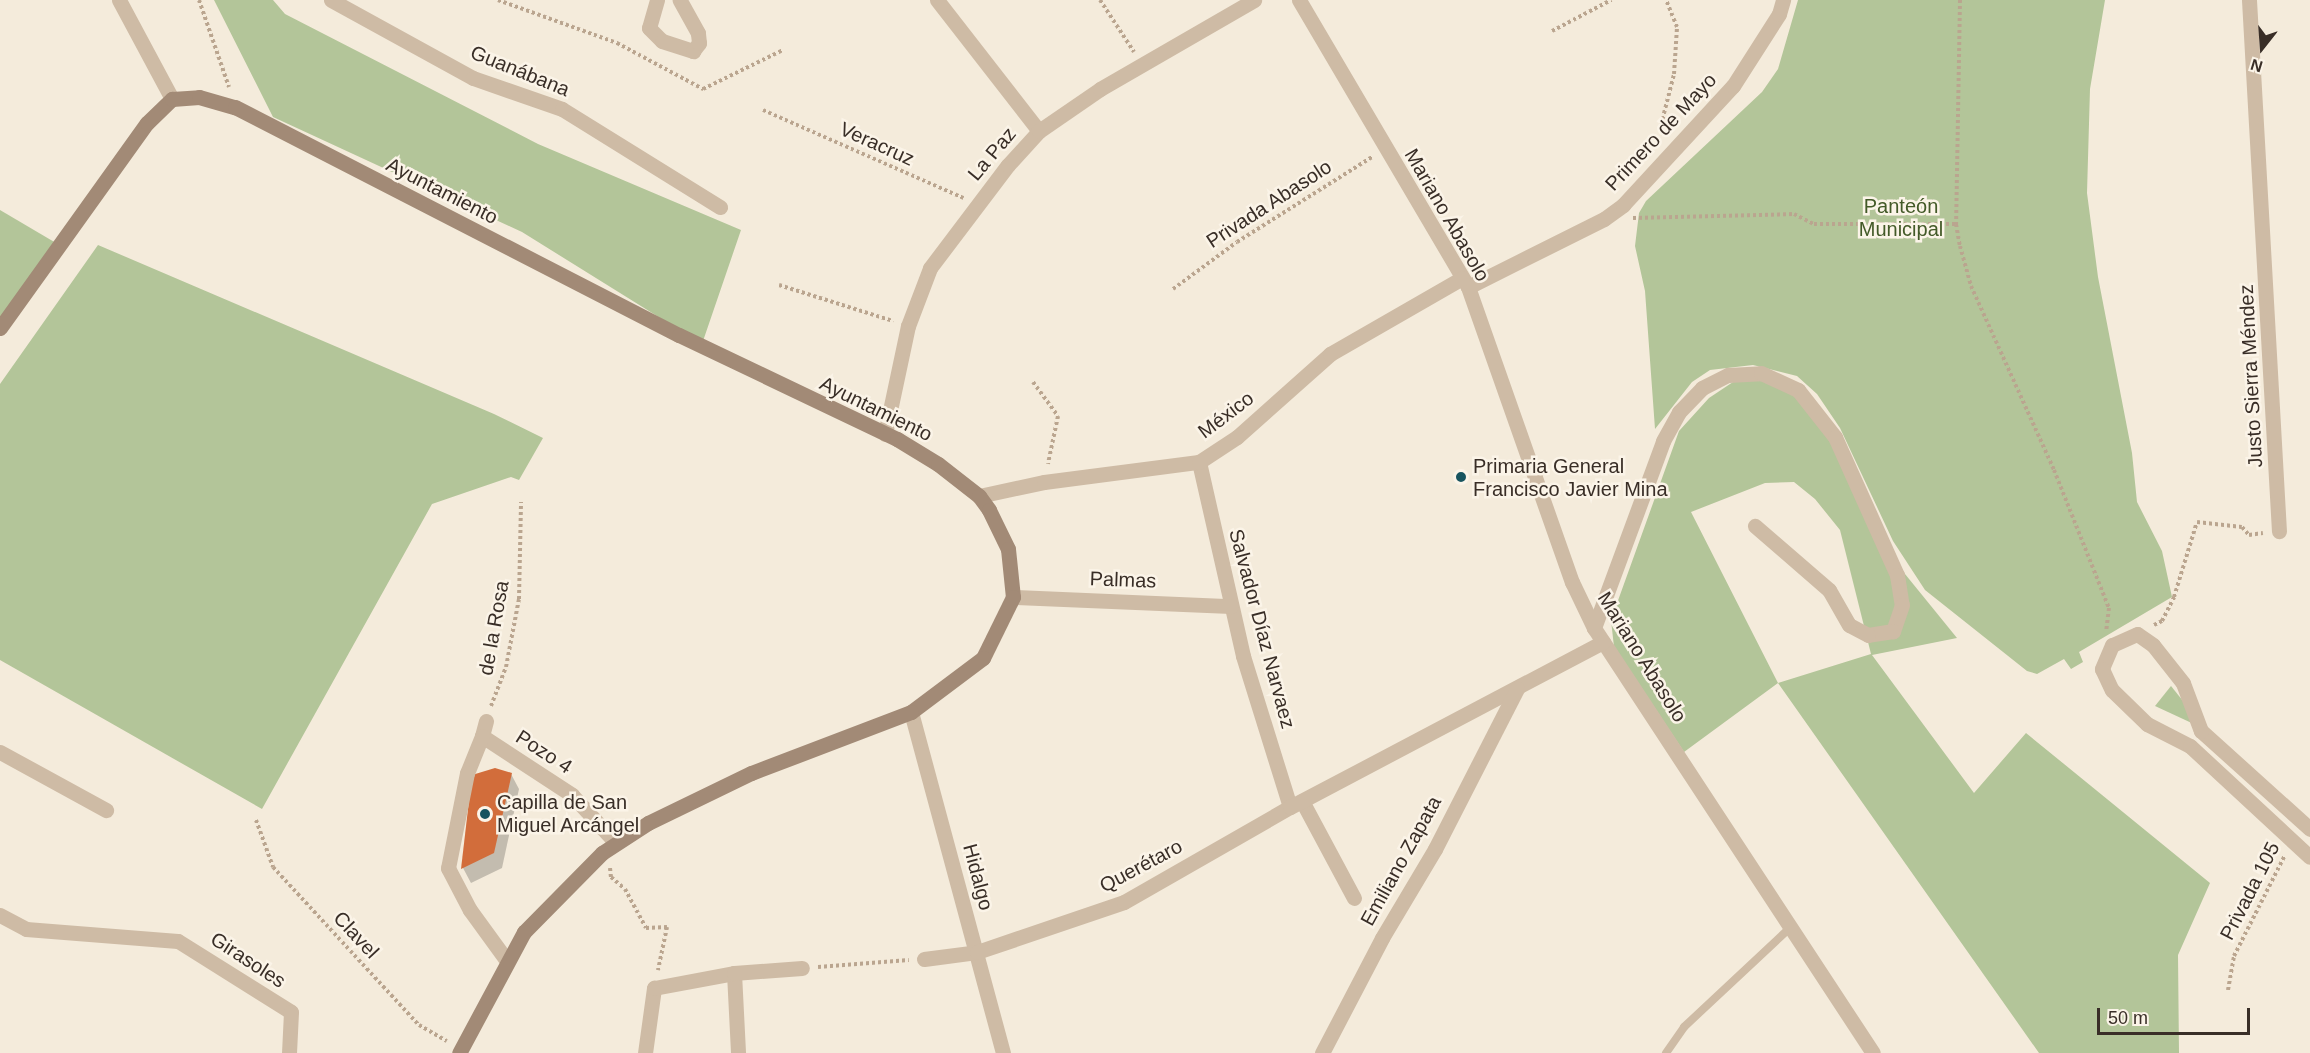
<!DOCTYPE html>
<html>
<head>
<meta charset="utf-8">
<style>
  body { margin:0 }
  #map { position:relative; width:2310px; height:1053px; overflow:hidden; background:#f4ebdb; font-family:Arial,sans-serif }
  div>[style] { position:absolute }
  .green>* { inset:0; background:#b3c599 }
  .shadow>* { inset:0; background:#0003 }
  .building>* { inset:0; background:#d26d3b }
  .path>* { height:4px; margin-top:-2px; transform-origin:0; background:repeating-linear-gradient(90deg,#baa58f 0 3px,transparent 0 6px) }
  .lane>* { height:8px; margin:-4px; padding:0 4px; transform-origin:4px; border-radius:4px; background:#cebba5 }
  .street>* { height:15px; margin:-7.5px; padding:0 7.5px; transform-origin:7.5px; border-radius:7.5px; background:#cebba5 }
  .secondary>* { height:15px; margin:-7.5px; padding:0 7.5px; transform-origin:7.5px; border-radius:7.5px; background:#a28a76 }
  .dots>* { width:16px; height:16px; translate:-50% -50%; box-sizing:border-box; border:3px solid #fbf4e8; border-radius:50% }
  span { translate:-50% -50%; white-space:nowrap; text-align:center; line-height:1.15; -webkit-text-stroke:5px #fbf4e8; paint-order:stroke }
  .street-label { font-size:20px; color:#392e27 }
  .park-label { font-size:20px; color:#435a28 }
  .poi-label { font-size:20px; color:#392e27 }
  .left { translate:0 -50%; text-align:left }
  .north { position:absolute; left:2232px; top:18px; width:60px; height:60px; -webkit-text-stroke:4px #fbf4e8; paint-order:stroke; rotate:197deg; font-size:16px; font-weight:700; line-height:24px; text-align:center; color:#392e27 }
  .north::after { content:''; display:block; margin:auto; width:21px; height:27px; background:#392e27; clip-path:polygon(50% 0,100% 100%,50% 72%,0 100%) }
  .scale { position:absolute; left:2097px; top:1008px; width:153px; height:27px; box-sizing:border-box; border:3px solid #392e27; border-top:0; padding-left:8px; font-size:18px; line-height:21px; white-space:nowrap; color:#392e27; -webkit-text-stroke:4px #fbf4e8; paint-order:stroke }
</style>
</head>
<body>
<div id="map">
  <div class="green">
    <div style="clip-path:polygon(214px 0,273px 0,285px 14px,538px 144px,741px 230px,702px 344px,522px 232px,273px 117px)"></div>
    <div style="clip-path:polygon(1798px 0,2105px 0,2090px 89px,2087px 193px,2098px 277px,2132px 453px,2137px 502px,2162px 551px,2172px 597px,2079px 652px,2083px 662px,2071px 669px,2064px 659px,2037px 674px,2027px 671px,1925px 590px,1893px 541px,1840px 428px,1817px 394px,1797px 376px,1753px 365px,1710px 370px,1692px 382px,1655px 429px,1645px 291px,1635px 246px,1639px 213px,1646px 201px,1762px 92px,1778px 69px)"></div>
    <div style="clip-path:polygon(0 210px,56px 243px,0 319px)"></div>
    <div style="clip-path:polygon(98px 245px,494px 414px,543px 438px,519px 480px,511px 477px,432px 504px,262px 809px,0 660px,0 384px)"></div>
    <div style="clip-path:polygon(evenodd,1762px 380px,1791px 390px,1818px 417px,1892px 558px,1957px 638px,1872px 655px,1974px 793px,2026px 733px,2210px 883px,2178px 955px,2179px 1053px,2039px 1053px,1778px 683px,1684px 752px,1614px 647px,1611px 620px,1679px 431px,1709px 398px,1733px 382px,1762px 380px,1794px 482px,1815px 499px,1840px 530px,1871px 654px,1778px 683px,1691px 512px,1765px 483px,1794px 482px)"></div>
    <div style="clip-path:polygon(2171px 686px,2199px 721px,2196px 725px,2155px 706px)"></div>
  </div>
  <div class="shadow">
    <div style="clip-path:polygon(511px 774px,519px 789px,502px 868px,471px 883px,463px 868px,474px 776px)"></div>
  </div>
  <div class="building">
    <div style="clip-path:polygon(495px 768px,512px 773px,494px 853px,461px 869px,472px 775px)"></div>
  </div>
  <div class="path">
    <div style="left:199px;top:0;width:92px;rotate:71deg"></div>
    <div style="left:498px;top:0;width:127px;rotate:19.9deg"></div>
    <div style="left:617px;top:43px;width:98px;rotate:28.1deg"></div>
    <div style="left:703px;top:89px;width:89px;rotate:-26deg"></div>
    <div style="left:1100px;top:0;width:62px;rotate:56.8deg"></div>
    <div style="left:1960px;top:0;width:224px;rotate:91deg"></div>
    <div style="left:1956px;top:224px;width:22px;rotate:80deg"></div>
    <div style="left:1960px;top:246px;width:41px;rotate:74.6deg"></div>
    <div style="left:1971px;top:286px;width:202px;rotate:65.7deg"></div>
    <div style="left:2054px;top:470px;width:149px;rotate:68.3deg"></div>
    <div style="left:2109px;top:608px;width:23px;rotate:97deg"></div>
    <div style="left:1552px;top:31px;width:67px;rotate:-27.7deg"></div>
    <div style="left:763px;top:110px;width:219px;rotate:23.7deg"></div>
    <div style="left:1664px;top:136px;width:11px;rotate:-105deg"></div>
    <div style="left:1661px;top:125px;width:53px;rotate:-75.7deg"></div>
    <div style="left:1674px;top:74px;width:47px;rotate:-86.3deg"></div>
    <div style="left:1677px;top:27px;width:29px;rotate:-112deg"></div>
    <div style="left:1633px;top:218px;width:161px;rotate:-1.4deg"></div>
    <div style="left:1794px;top:214px;width:22px;rotate:27deg"></div>
    <div style="left:1814px;top:224px;width:142px"></div>
    <div style="left:779px;top:285px;width:120px;rotate:17.5deg"></div>
    <div style="left:1173px;top:289px;width:79px;rotate:-36.3deg"></div>
    <div style="left:1237px;top:242px;width:160px;rotate:-32.2deg"></div>
    <div style="left:1033px;top:382px;width:42px;rotate:53.7deg"></div>
    <div style="left:1058px;top:416px;width:49px;rotate:101.8deg"></div>
    <div style="left:2154px;top:625px;width:9px;rotate:-27deg"></div>
    <div style="left:2162px;top:621px;width:27px;rotate:-63deg"></div>
    <div style="left:2174px;top:597px;width:78px;rotate:-73deg"></div>
    <div style="left:2197px;top:522px;width:45px;rotate:6.3deg"></div>
    <div style="left:2242px;top:527px;width:11px;rotate:49deg"></div>
    <div style="left:2249px;top:535px;width:14px;rotate:-8deg"></div>
    <div style="left:491px;top:706px;width:42px;rotate:-69deg"></div>
    <div style="left:506px;top:667px;width:69px;rotate:-79.2deg"></div>
    <div style="left:519px;top:599px;width:97px;rotate:-88.8deg"></div>
    <div style="left:256px;top:820px;width:50px;rotate:70.1deg"></div>
    <div style="left:273px;top:867px;width:215px;rotate:47.3deg"></div>
    <div style="left:419px;top:1025px;width:32px;rotate:30deg"></div>
    <div style="left:610px;top:868px;width:9px;rotate:84deg"></div>
    <div style="left:611px;top:877px;width:18px;rotate:41deg"></div>
    <div style="left:625px;top:889px;width:44px;rotate:61.7deg"></div>
    <div style="left:646px;top:928px;width:21px;rotate:-3deg"></div>
    <div style="left:667px;top:927px;width:44px;rotate:101.8deg"></div>
    <div style="left:1363px;top:911px;width:16px;rotate:52deg"></div>
    <div style="left:818px;top:967px;width:91px;rotate:-4.4deg"></div>
    <div style="left:2228px;top:990px;width:35px;rotate:-80deg"></div>
    <div style="left:2234px;top:956px;width:113px;rotate:-63.2deg"></div>
  </div>
  <div class="lane">
    <div style="left:1666px;top:1053px;width:32px;rotate:-55deg"></div>
    <div style="left:1684px;top:1027px;width:146px;rotate:-43.1deg"></div>
  </div>
  <div class="street">
    <div style="left:119px;top:0;width:112px;rotate:61.8deg"></div>
    <div style="left:331px;top:0;width:162px;rotate:28.8deg"></div>
    <div style="left:473px;top:78px;width:94px;rotate:19.2deg"></div>
    <div style="left:562px;top:109px;width:186px;rotate:31.8deg"></div>
    <div style="left:657px;top:0;width:29px;rotate:106deg"></div>
    <div style="left:649px;top:28px;width:18px;rotate:45deg"></div>
    <div style="left:662px;top:41px;width:33px;rotate:18deg"></div>
    <div style="left:693px;top:51px;width:10px;rotate:-53deg"></div>
    <div style="left:699px;top:43px;width:10px;rotate:-96deg"></div>
    <div style="left:698px;top:33px;width:38px;rotate:-119deg"></div>
    <div style="left:937px;top:0;width:166px;rotate:52.1deg"></div>
    <div style="left:1299px;top:0;width:333px;rotate:59.5deg"></div>
    <div style="left:1468px;top:287px;width:313px;rotate:70.6deg"></div>
    <div style="left:1572px;top:582px;width:51px;rotate:64.4deg"></div>
    <div style="left:1594px;top:628px;width:508px;rotate:56.72deg"></div>
    <div style="left:2249px;top:0;width:532px;rotate:86.77deg"></div>
    <div style="left:1468px;top:287px;width:152px;rotate:-26.6deg"></div>
    <div style="left:1604px;top:219px;width:24px;rotate:-36deg"></div>
    <div style="left:1623px;top:205px;width:162px;rotate:-47.3deg"></div>
    <div style="left:1733px;top:86px;width:85px;rotate:-57.4deg"></div>
    <div style="left:1779px;top:14px;width:15px;rotate:-74deg"></div>
    <div style="left:885px;top:434px;width:110px;rotate:-78deg"></div>
    <div style="left:908px;top:326px;width:62px;rotate:-69.2deg"></div>
    <div style="left:930px;top:268px;width:129px;rotate:-52.9deg"></div>
    <div style="left:1008px;top:165px;width:46px;rotate:-47.6deg"></div>
    <div style="left:1039px;top:131px;width:74px;rotate:-34.5deg"></div>
    <div style="left:1100px;top:89px;width:178px;rotate:-30deg"></div>
    <div style="left:1199px;top:462px;width:199px;rotate:77.2deg"></div>
    <div style="left:1243px;top:656px;width:158px;rotate:72.7deg"></div>
    <div style="left:979px;top:496px;width:66px;rotate:-12.2deg"></div>
    <div style="left:1044px;top:482px;width:156px;rotate:-7.4deg"></div>
    <div style="left:1199px;top:462px;width:45px;rotate:-33.3deg"></div>
    <div style="left:1237px;top:437px;width:125px;rotate:-41.7deg"></div>
    <div style="left:1330px;top:354px;width:152px;rotate:-29.9deg"></div>
    <div style="left:1013px;top:597px;width:218px;rotate:2.4deg"></div>
    <div style="left:1594px;top:628px;width:199px;rotate:-69.7deg"></div>
    <div style="left:1663px;top:441px;width:33px;rotate:-61deg"></div>
    <div style="left:1679px;top:412px;width:33px;rotate:-46deg"></div>
    <div style="left:1702px;top:388px;width:29px;rotate:-27deg"></div>
    <div style="left:1728px;top:375px;width:33px;rotate:-3deg"></div>
    <div style="left:1761px;top:373px;width:41px;rotate:24.7deg"></div>
    <div style="left:1798px;top:390px;width:60px;rotate:51.8deg"></div>
    <div style="left:1835px;top:437px;width:151px;rotate:65.8deg"></div>
    <div style="left:1897px;top:575px;width:30px;rotate:81deg"></div>
    <div style="left:1902px;top:605px;width:28px;rotate:109deg"></div>
    <div style="left:1893px;top:631px;width:25px;rotate:171deg"></div>
    <div style="left:1868px;top:635px;width:21px;rotate:-152deg"></div>
    <div style="left:1849px;top:625px;width:40px;rotate:-119.7deg"></div>
    <div style="left:1829px;top:590px;width:98px;rotate:-139.1deg"></div>
    <div style="left:911px;top:712px;width:353px;rotate:74.9deg"></div>
    <div style="left:486px;top:721px;width:16px;rotate:105deg"></div>
    <div style="left:482px;top:736px;width:108px;rotate:33.2deg"></div>
    <div style="left:572px;top:795px;width:65px;rotate:47.5deg"></div>
    <div style="left:482px;top:736px;width:40px;rotate:112deg"></div>
    <div style="left:467px;top:773px;width:97px;rotate:101.3deg"></div>
    <div style="left:448px;top:868px;width:47px;rotate:62.4deg"></div>
    <div style="left:470px;top:910px;width:63px;rotate:54deg"></div>
    <div style="left:0;top:752px;width:121px;rotate:28.7deg"></div>
    <div style="left:1302px;top:801px;width:110px;rotate:61.8deg"></div>
    <div style="left:2310px;top:829px;width:147px;rotate:-138deg"></div>
    <div style="left:2201px;top:731px;width:51px;rotate:-110.6deg"></div>
    <div style="left:2183px;top:683px;width:48px;rotate:-128.3deg"></div>
    <div style="left:2153px;top:645px;width:19px;rotate:-145deg"></div>
    <div style="left:2137px;top:634px;width:27px;rotate:156deg"></div>
    <div style="left:2112px;top:645px;width:26px;rotate:113deg"></div>
    <div style="left:2102px;top:669px;width:23px;rotate:65deg"></div>
    <div style="left:2112px;top:690px;width:49px;rotate:44.2deg"></div>
    <div style="left:2147px;top:724px;width:48px;rotate:27.1deg"></div>
    <div style="left:2190px;top:746px;width:163px;rotate:42.8deg"></div>
    <div style="left:0;top:915px;width:30px;rotate:28deg"></div>
    <div style="left:26px;top:929px;width:152px;rotate:4.5deg"></div>
    <div style="left:178px;top:941px;width:133px;rotate:32.1deg"></div>
    <div style="left:291px;top:1012px;width:41px;rotate:92.8deg"></div>
    <div style="left:924px;top:959px;width:53px;rotate:-7.5deg"></div>
    <div style="left:977px;top:952px;width:155px;rotate:-18.8deg"></div>
    <div style="left:1124px;top:902px;width:191px;rotate:-29.8deg"></div>
    <div style="left:1290px;top:807px;width:354px;rotate:-27.8deg"></div>
    <div style="left:734px;top:973px;width:80px;rotate:87.1deg"></div>
    <div style="left:645px;top:1053px;width:66px;rotate:-82.1deg"></div>
    <div style="left:654px;top:988px;width:81px;rotate:-10.6deg"></div>
    <div style="left:734px;top:973px;width:68px;rotate:-4.2deg"></div>
    <div style="left:1322px;top:1053px;width:130px;rotate:-62.4deg"></div>
    <div style="left:1382px;top:938px;width:104px;rotate:-59.2deg"></div>
    <div style="left:1435px;top:849px;width:180px;rotate:-62.9deg"></div>
  </div>
  <div class="secondary">
    <div style="left:0;top:328px;width:252px;rotate:-54.4deg"></div>
    <div style="left:147px;top:123px;width:35px;rotate:-44deg"></div>
    <div style="left:172px;top:99px;width:27px;rotate:-4deg"></div>
    <div style="left:199px;top:97px;width:37px;rotate:16deg"></div>
    <div style="left:235px;top:107px;width:499px;rotate:27.2deg"></div>
    <div style="left:679px;top:335px;width:242px;rotate:25.5deg"></div>
    <div style="left:897px;top:439px;width:48px;rotate:31.4deg"></div>
    <div style="left:938px;top:464px;width:52px;rotate:38deg"></div>
    <div style="left:979px;top:496px;width:17px;rotate:54deg"></div>
    <div style="left:989px;top:510px;width:43px;rotate:64deg"></div>
    <div style="left:1008px;top:549px;width:48px;rotate:84.1deg"></div>
    <div style="left:1013px;top:597px;width:68px;rotate:116.2deg"></div>
    <div style="left:983px;top:658px;width:90px;rotate:143.1deg"></div>
    <div style="left:911px;top:712px;width:171px;rotate:159.1deg"></div>
    <div style="left:751px;top:773px;width:114px;rotate:154.1deg"></div>
    <div style="left:648px;top:823px;width:55px;rotate:146.9deg"></div>
    <div style="left:602px;top:853px;width:111px;rotate:134.6deg"></div>
    <div style="left:524px;top:932px;width:137px;rotate:118.2deg"></div>
  </div>
  <div class="dots">
    <div style="left:1461px;top:477px;background:#18545f"></div>
    <div style="left:485px;top:814px;background:#18545f"></div>
  </div>
  <div class="street-label">
    <span style="left:520px;top:71px;rotate:22deg">Guanábana</span>
    <span style="left:1661px;top:132px;rotate:-47deg">Primero de Mayo</span>
    <span style="left:877px;top:144px;rotate:24deg">Veracruz</span>
    <span style="left:992px;top:154px;rotate:-50deg">La Paz</span>
    <span style="left:442px;top:191px;rotate:27deg">Ayuntamiento</span>
    <span style="left:1269px;top:204px;rotate:-33deg">Privada Abasolo</span>
    <span style="left:1447px;top:215px;rotate:60deg">Mariano Abasolo</span>
    <span style="left:2251px;top:376px;rotate:-93deg">Justo Sierra Méndez</span>
    <span style="left:876px;top:409px;rotate:26deg">Ayuntamiento</span>
    <span style="left:1226px;top:415px;rotate:-37deg">México</span>
    <span style="left:1123px;top:580px;rotate:2deg">Palmas</span>
    <span style="left:494px;top:628px;rotate:-80deg">de la Rosa</span>
    <span style="left:1262px;top:629px;rotate:75deg">Salvador Díaz Narvaez</span>
    <span style="left:1642px;top:657px;rotate:58deg">Mariano Abasolo</span>
    <span style="left:544px;top:752px;rotate:33deg">Pozo 4</span>
    <span style="left:1401px;top:861px;rotate:-61deg">Emiliano Zapata</span>
    <span style="left:1141px;top:866px;rotate:-28deg">Querétaro</span>
    <span style="left:978px;top:877px;rotate:75deg">Hidalgo</span>
    <span style="left:2250px;top:891px;rotate:-63deg">Privada 105</span>
    <span style="left:356px;top:935px;rotate:47deg">Clavel</span>
    <span style="left:248px;top:960px;rotate:33deg">Girasoles</span>
  </div>
  <div class="park-label">
    <span style="left:1901px;top:218px">Panteón<br>Municipal</span>
  </div>
  <div class="poi-label">
    <span class="left" style="left:1473px;top:478px">Primaria General<br>Francisco Javier Mina</span>
    <span class="left" style="left:497px;top:814px">Capilla de San<br>Miguel Arcángel</span>
  </div>
  <div class="north">N</div>
  <div class="scale">50 m</div>
</div>
</body>
</html>
